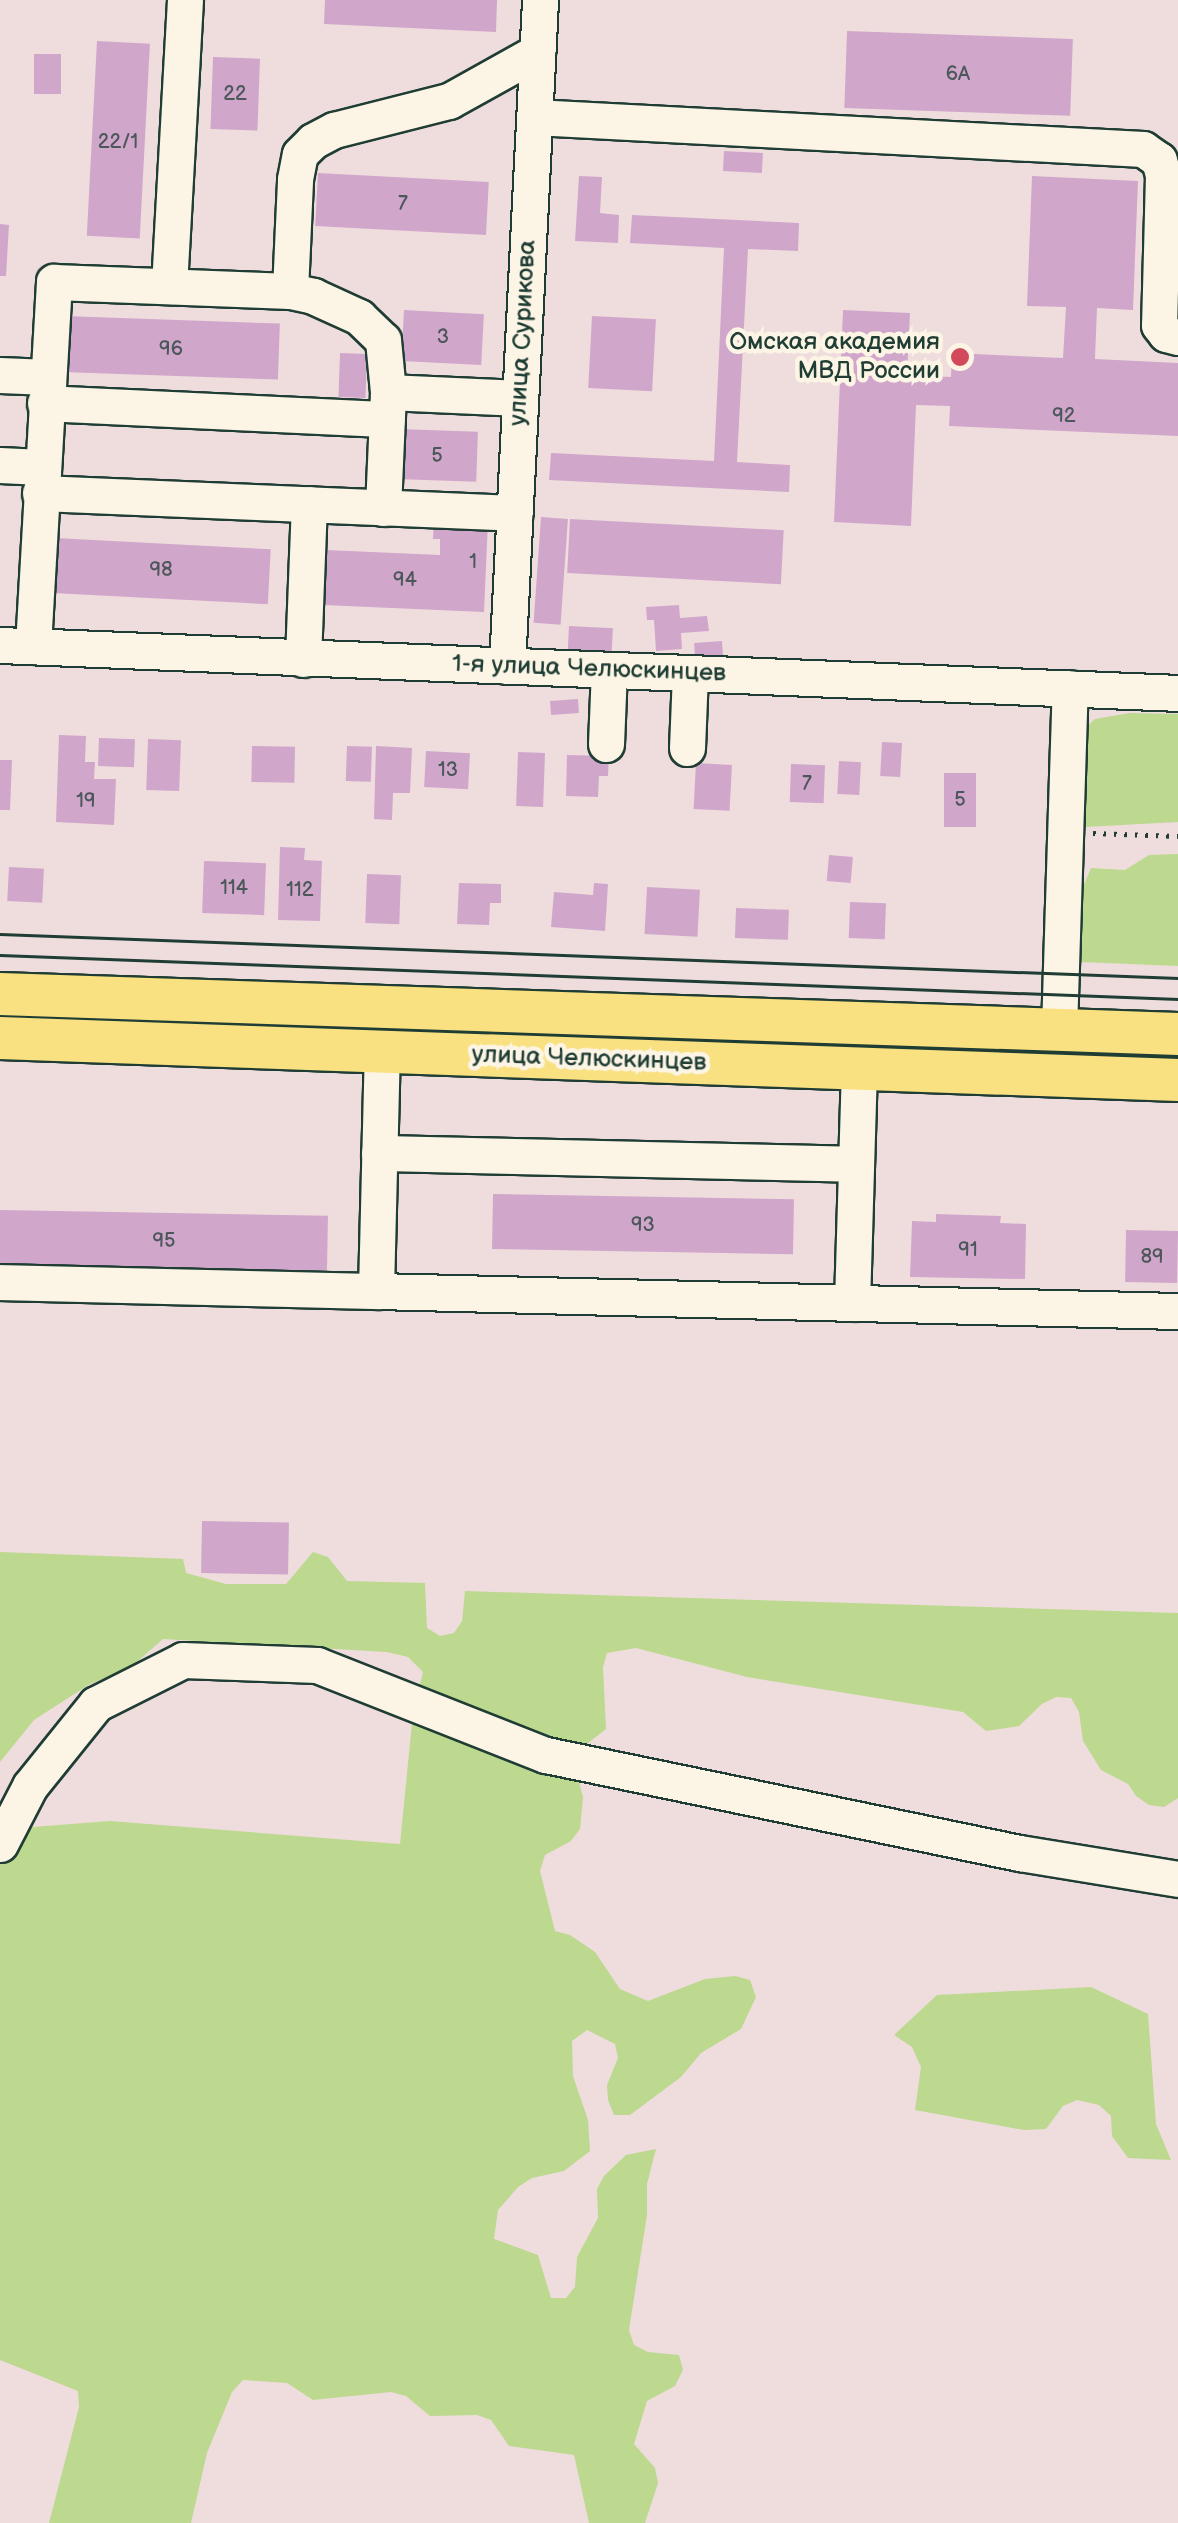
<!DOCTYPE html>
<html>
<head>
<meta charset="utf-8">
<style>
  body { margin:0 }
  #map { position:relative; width:1178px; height:2523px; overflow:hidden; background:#efdddd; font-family:"Balsamiq Sans",sans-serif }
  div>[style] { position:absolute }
  .green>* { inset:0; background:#bdd88f }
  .building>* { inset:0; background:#d1a6cb; transform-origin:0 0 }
  .path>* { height:5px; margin-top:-2.5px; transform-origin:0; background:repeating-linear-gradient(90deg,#1f3d34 0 2.5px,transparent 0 10.5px) }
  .roads { filter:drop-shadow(2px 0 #1f3d34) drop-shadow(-2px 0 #1f3d34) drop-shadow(0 2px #1f3d34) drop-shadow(0 -2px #1f3d34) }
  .minor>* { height:35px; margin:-17.5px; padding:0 17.5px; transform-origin:17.5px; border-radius:17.5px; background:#fcf5e5 }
  .major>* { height:42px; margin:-21px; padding:0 21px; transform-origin:21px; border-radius:21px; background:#f9e181 }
  .tram>* { height:2.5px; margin:-1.25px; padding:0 1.25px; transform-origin:1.25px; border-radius:1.25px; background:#1f3d34 }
  .dots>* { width:28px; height:28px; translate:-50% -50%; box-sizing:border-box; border:5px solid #fcf5e5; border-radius:50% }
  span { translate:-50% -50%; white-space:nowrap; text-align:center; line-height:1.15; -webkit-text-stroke:9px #fcf5e5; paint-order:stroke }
  .number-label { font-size:20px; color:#4c575a }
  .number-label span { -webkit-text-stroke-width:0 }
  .street-label { font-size:25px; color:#1f3d34 }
  .poi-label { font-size:25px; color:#1f3d34 }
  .right { translate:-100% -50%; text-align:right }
</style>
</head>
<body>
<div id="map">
  <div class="green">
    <div style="clip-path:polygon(1130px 713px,1178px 714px,1178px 822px,1085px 827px,1076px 813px,1080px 733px,1095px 719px)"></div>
    <div style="clip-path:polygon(1178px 854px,1178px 966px,1080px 962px,1078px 899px,1091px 868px,1125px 870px,1149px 855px)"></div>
    <div style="clip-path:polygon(0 1552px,183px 1559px,186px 1573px,226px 1584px,286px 1584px,313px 1552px,328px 1557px,347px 1581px,425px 1583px,427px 1628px,440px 1636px,454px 1633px,462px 1621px,465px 1591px,1178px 1613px,1178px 1798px,1164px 1807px,1149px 1805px,1136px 1796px,1128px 1784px,1101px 1770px,1083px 1741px,1079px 1712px,1071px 1698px,1056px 1697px,1042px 1704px,1019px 1726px,986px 1731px,963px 1712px,747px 1677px,636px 1648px,607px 1653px,603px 1667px,606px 1729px,578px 1751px,575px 1766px,583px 1797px,580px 1829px,571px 1841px,545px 1855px,540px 1871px,555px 1931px,570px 1935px,595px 1952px,620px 1989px,648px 2001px,705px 1979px,735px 1976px,750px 1980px,756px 1997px,741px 2029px,701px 2053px,681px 2077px,630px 2115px,614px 2115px,608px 2100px,607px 2085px,618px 2058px,615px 2044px,587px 2030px,572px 2041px,573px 2076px,588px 2120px,590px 2151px,564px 2171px,532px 2178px,518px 2187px,498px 2210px,494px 2239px,538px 2255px,551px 2298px,566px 2298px,575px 2287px,577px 2257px,598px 2218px,597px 2189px,604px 2176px,626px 2155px,656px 2149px,647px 2184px,647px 2215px,629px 2330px,634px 2345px,648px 2352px,679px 2355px,683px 2370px,675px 2386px,647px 2401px,634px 2444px,655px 2468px,658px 2483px,645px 2523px,589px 2523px,574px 2455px,509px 2446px,491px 2420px,477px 2415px,430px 2416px,406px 2396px,391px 2392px,313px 2400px,287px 2383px,243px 2380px,232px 2392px,207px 2453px,191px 2523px,49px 2523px,79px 2407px,78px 2391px,0 2360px,0 1852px,20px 1828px,110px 1821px,400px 1844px,413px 1713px,423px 1672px,408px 1657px,387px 1652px,163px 1639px,130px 1668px,90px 1684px,34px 1720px,0 1762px)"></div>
    <div style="clip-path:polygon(1091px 1987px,1148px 2014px,1156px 2124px,1171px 2160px,1128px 2158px,1112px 2136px,1111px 2116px,1099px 2105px,1077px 2100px,1063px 2106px,1046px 2129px,1024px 2130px,915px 2110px,921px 2067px,912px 2047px,894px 2035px,937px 1995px)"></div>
  </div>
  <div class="building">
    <div style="clip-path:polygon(325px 0,497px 0,496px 32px,324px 24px)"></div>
    <div style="left:847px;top:31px;width:226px;height:77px;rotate:2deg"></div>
    <div style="left:97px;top:41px;width:53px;height:195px;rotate:3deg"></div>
    <div style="left:34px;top:54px;width:27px;height:40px"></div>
    <div style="left:213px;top:57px;width:47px;height:72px;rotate:2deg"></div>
    <div style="left:724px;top:151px;width:39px;height:20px;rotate:3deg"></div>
    <div style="left:318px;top:173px;width:171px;height:53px;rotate:3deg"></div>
    <div style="clip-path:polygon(579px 176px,602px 177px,600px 213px,619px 215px,618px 243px,575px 241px)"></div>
    <div style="clip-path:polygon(1032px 176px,1138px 181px,1133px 310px,1097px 308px,1095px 359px,1178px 363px,1178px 436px,949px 426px,950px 406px,916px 405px,911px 526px,834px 522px,843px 310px,910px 313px,907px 375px,951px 377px,952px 353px,1063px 358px,1066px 307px,1027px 306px)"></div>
    <div style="clip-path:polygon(632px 215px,799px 223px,798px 251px,748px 249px,737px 462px,790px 465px,789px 492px,549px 480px,551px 453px,714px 461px,724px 248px,630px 243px)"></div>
    <div style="clip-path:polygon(0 224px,9px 225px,6px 276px,0 276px)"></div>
    <div style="left:404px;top:310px;width:80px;height:51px;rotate:3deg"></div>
    <div style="left:64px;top:316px;width:216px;height:56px;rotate:2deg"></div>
    <div style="left:592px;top:316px;width:64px;height:72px;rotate:3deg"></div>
    <div style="left:340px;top:353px;width:27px;height:44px;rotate:2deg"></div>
    <div style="left:398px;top:429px;width:80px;height:50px;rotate:2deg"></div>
    <div style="left:541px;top:517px;width:27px;height:106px;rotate:4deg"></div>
    <div style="clip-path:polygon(434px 519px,488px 521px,484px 612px,323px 605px,326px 550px,440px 555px,440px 539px,433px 539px)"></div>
    <div style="left:570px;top:519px;width:214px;height:54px;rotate:3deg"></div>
    <div style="left:55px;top:538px;width:216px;height:55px;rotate:3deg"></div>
    <div style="clip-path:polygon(679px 605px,680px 618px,707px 616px,709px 631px,681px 633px,682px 649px,656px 651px,654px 620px,647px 620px,646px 607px)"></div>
    <div style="left:569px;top:626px;width:44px;height:26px;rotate:3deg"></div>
    <div style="left:722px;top:641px;width:16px;height:28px;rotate:86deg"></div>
    <div style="left:578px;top:699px;width:14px;height:28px;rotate:86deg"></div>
    <div style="clip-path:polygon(59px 735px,86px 736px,85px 762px,95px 762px,94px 779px,116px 779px,114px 825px,56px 822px)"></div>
    <div style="left:99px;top:738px;width:36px;height:28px;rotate:2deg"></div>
    <div style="left:148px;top:739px;width:33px;height:51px;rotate:2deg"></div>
    <div style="left:882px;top:742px;width:20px;height:34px;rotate:3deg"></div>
    <div style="left:252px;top:746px;width:43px;height:36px;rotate:1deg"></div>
    <div style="left:347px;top:746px;width:25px;height:35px;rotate:2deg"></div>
    <div style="clip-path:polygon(376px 746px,412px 748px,410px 793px,393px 793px,392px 820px,374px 819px)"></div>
    <div style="left:426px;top:751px;width:44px;height:36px;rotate:3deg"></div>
    <div style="left:518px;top:752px;width:27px;height:54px;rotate:2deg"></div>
    <div style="clip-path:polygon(567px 755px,609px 756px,608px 776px,599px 776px,598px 797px,566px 796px)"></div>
    <div style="clip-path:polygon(0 760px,12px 760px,10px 810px,0 810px)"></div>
    <div style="left:839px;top:761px;width:22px;height:33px;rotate:3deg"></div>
    <div style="left:696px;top:763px;width:36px;height:46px;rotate:3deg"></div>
    <div style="left:791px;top:764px;width:34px;height:38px;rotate:2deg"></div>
    <div style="left:944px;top:773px;width:32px;height:54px"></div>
    <div style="clip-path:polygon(280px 847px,305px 848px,304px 860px,322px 861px,320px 921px,278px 920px)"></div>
    <div style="left:829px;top:855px;width:24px;height:26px;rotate:5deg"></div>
    <div style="left:204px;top:861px;width:62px;height:52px;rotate:2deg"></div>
    <div style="left:9px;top:867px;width:35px;height:34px;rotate:3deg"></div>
    <div style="left:367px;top:874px;width:34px;height:49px;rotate:2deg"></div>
    <div style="clip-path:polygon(459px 883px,501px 884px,501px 903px,490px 903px,489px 925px,457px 924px)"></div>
    <div style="clip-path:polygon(594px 883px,608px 884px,605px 931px,551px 927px,554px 892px,593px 895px)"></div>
    <div style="left:647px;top:887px;width:53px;height:47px;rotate:3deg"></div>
    <div style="left:850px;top:902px;width:36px;height:36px;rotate:2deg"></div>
    <div style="left:736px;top:908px;width:53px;height:30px;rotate:2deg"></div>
    <div style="left:493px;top:1194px;width:301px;height:55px;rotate:1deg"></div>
    <div style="left:0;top:1210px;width:328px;height:55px;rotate:1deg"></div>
    <div style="clip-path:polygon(936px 1214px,1001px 1216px,1000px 1223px,1026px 1224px,1025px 1279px,910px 1277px,912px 1221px,936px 1222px)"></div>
    <div style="left:1126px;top:1230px;width:52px;height:52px;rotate:1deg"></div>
    <div style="left:202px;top:1521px;width:87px;height:52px;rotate:1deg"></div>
  </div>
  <div class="path">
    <div style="left:1093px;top:833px;width:85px;rotate:2deg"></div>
  </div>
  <div class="roads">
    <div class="minor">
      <div style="left:534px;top:117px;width:610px;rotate:3.01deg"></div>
      <div style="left:1143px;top:149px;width:19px;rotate:35deg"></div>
      <div style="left:1159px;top:160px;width:16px;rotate:75deg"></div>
      <div style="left:1163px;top:175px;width:150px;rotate:91.5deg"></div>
      <div style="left:1159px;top:325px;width:11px;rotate:52deg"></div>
      <div style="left:1166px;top:334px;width:12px;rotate:14deg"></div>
      <div style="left:169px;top:286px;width:286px;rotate:-86.8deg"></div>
      <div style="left:290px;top:291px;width:112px;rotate:-87.4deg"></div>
      <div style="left:295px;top:179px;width:25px;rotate:-79deg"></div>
      <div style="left:300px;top:154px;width:18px;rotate:-45deg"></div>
      <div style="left:313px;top:141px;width:24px;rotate:-28deg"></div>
      <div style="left:334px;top:130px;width:119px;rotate:-14.2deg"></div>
      <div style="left:449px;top:101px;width:101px;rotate:-29.1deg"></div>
      <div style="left:0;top:375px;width:48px;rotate:2.4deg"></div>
      <div style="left:45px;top:403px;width:342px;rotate:2.7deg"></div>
      <div style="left:0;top:465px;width:41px;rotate:2.8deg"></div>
      <div style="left:40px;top:493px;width:475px;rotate:2.4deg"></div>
      <div style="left:383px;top:508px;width:116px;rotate:-87.5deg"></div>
      <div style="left:388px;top:392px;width:132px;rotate:2.6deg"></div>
      <div style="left:0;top:645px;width:1179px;rotate:2.33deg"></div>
      <div style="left:33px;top:646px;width:365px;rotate:-86.7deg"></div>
      <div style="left:54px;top:282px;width:236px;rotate:2.2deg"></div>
      <div style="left:290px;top:291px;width:24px;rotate:12deg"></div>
      <div style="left:313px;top:296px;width:51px;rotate:24.5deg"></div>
      <div style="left:359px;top:317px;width:33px;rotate:44deg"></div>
      <div style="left:383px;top:340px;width:52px;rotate:84.5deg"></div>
      <div style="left:303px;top:659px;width:155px;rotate:-87.8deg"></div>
      <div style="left:507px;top:666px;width:667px;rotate:-87.16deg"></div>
      <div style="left:606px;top:744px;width:74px;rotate:-87.7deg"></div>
      <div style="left:687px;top:748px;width:75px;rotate:-87.7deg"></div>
      <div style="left:1059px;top:1030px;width:342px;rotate:-88.2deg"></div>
      <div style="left:379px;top:1153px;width:477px;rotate:1.3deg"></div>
      <div style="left:0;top:1282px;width:376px;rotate:1.4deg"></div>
      <div style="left:376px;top:1291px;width:239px;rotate:-88.6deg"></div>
      <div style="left:376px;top:1291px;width:802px;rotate:1.43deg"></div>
      <div style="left:852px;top:1303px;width:234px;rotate:-88.3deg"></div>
      <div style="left:0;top:1844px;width:65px;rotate:-62.7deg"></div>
      <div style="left:30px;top:1786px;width:105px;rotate:-51.2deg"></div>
      <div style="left:96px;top:1704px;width:97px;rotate:-26.8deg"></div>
      <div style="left:183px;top:1660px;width:134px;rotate:2.1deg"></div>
      <div style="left:317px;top:1665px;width:246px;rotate:21.5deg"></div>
      <div style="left:546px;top:1755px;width:484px;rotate:11.7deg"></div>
      <div style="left:1020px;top:1853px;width:160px;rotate:9.3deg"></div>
    </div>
    <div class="major">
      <div style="left:0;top:994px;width:1179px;rotate:1.94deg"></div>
      <div style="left:0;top:1038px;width:1179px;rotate:2.04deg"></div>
    </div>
  </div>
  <div class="tram">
    <div style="left:0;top:934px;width:1179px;rotate:2.14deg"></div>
    <div style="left:0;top:955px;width:1179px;rotate:2.14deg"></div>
  </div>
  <div class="dots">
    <div style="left:960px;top:357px;background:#d1495b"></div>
  </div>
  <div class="number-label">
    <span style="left:958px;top:74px">6А</span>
    <span style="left:235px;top:94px">22</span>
    <span style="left:118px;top:142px">22/1</span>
    <span style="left:403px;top:204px">7</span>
    <span style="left:443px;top:337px">3</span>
    <span style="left:171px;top:349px">96</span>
    <span style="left:1064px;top:416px">92</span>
    <span style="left:437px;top:456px">5</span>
    <span style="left:473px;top:562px">1</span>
    <span style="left:161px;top:570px">98</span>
    <span style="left:405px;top:580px">94</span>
    <span style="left:448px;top:770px">13</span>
    <span style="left:807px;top:784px">7</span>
    <span style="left:960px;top:800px">5</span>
    <span style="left:86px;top:801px">19</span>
    <span style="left:234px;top:888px">114</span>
    <span style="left:300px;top:890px">112</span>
    <span style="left:643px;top:1225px">93</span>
    <span style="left:164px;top:1241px">95</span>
    <span style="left:968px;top:1250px">91</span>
    <span style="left:1152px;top:1257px">89</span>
  </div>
  <div class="street-label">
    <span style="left:523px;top:333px;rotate:-87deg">улица Сурикова</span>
    <span style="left:589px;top:669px;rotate:2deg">1-я улица Челюскинцев</span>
    <span style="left:589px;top:1059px;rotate:2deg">улица Челюскинцев</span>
  </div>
  <div class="poi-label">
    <span class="right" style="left:940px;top:357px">Омская академия<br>МВД России</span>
  </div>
</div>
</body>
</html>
